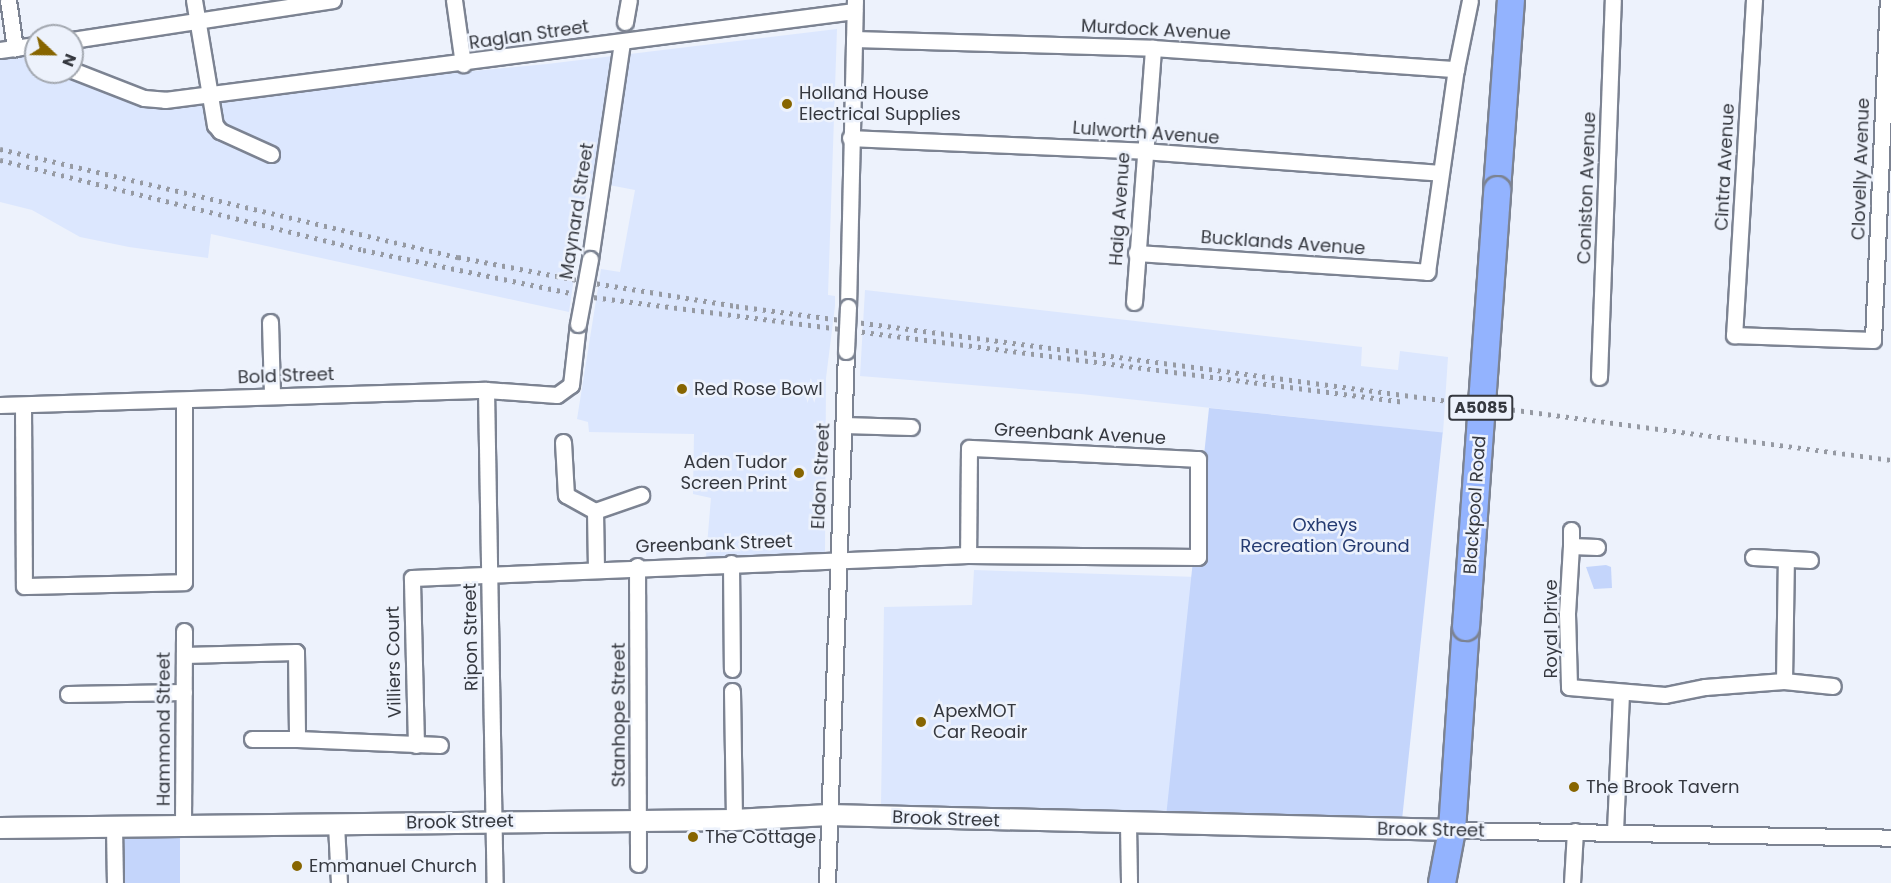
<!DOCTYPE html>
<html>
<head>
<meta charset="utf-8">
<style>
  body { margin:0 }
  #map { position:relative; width:1891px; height:883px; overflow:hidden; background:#edf2fc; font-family:Poppins,sans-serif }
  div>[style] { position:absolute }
  .built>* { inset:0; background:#dce7fe }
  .green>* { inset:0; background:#c4d5fb; transform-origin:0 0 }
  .roads { filter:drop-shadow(2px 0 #7c8392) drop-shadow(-2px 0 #7c8392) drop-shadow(0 2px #7c8392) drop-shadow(0 -2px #7c8392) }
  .minor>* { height:15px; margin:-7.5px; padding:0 7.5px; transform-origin:7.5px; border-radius:7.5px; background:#fff }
  .tertiary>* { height:20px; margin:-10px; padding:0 10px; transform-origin:10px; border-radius:10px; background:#fff }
  .trunk>* { height:26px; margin:-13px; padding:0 13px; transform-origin:13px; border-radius:13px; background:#93b3fe }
  .rail>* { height:4.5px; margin-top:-2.25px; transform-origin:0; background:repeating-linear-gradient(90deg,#969aa3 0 3px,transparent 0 9px) }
  .bridges { filter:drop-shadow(2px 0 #7c8392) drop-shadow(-2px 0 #7c8392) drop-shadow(0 2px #7c8392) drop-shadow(0 -2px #7c8392) }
  .minor-bridge>* { height:15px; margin:-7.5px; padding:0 7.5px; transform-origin:7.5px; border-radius:7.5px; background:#fff }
  .trunk-bridge>* { height:26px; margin:-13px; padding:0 13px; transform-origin:13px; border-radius:13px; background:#93b3fe }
  .dots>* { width:16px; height:16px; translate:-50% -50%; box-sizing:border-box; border:3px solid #edf2fc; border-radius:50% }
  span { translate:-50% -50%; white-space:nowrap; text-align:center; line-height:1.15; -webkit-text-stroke:5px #edf2fc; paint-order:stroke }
  .shield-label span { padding:2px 4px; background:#edf2fc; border:2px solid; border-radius:4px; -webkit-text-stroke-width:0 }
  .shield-label { font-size:16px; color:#35383f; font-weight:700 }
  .street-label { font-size:18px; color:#35383f }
  .poi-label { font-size:18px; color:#35383f }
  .left { translate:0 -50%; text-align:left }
  .right { translate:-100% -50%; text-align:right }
  .park-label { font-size:18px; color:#253b71 }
  .north { position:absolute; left:24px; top:24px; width:60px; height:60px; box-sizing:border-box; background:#edf2fc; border:2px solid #a3a8b0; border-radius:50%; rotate:112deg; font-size:16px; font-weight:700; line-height:24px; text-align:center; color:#35383f }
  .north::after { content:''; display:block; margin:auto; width:21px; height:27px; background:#876500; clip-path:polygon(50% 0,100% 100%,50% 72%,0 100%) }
</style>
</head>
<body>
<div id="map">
  <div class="built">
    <div style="clip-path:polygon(837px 29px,828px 295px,835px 296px,835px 306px,826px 378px,825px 554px,706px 557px,711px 498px,693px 494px,694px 434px,589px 432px,588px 422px,577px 419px,601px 269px,620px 272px,635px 190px,588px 181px,569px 312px,211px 234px,208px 258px,129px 247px,80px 237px,32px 210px,0 202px,0 53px,16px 51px,36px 59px,36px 72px,69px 72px,142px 102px,547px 64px)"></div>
    <div style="clip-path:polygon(865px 290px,1362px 347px,1361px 366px,1398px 370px,1400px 351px,1448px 357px,1443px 433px,1081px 394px,860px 376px)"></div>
    <div style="clip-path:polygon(974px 570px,1198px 577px,1195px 815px,881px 805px,884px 607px,972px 605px)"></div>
  </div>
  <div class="green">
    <div style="left:1209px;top:408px;width:235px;height:406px;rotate:6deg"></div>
    <div style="clip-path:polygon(1606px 565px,1611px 567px,1612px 588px,1594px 589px,1586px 567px)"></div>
    <div style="left:180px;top:829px;width:54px;height:62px;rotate:90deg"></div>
  </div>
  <div class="roads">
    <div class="minor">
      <div style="left:8px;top:0;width:49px;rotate:81.7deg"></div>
      <div style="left:194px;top:0;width:127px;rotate:80.5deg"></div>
      <div style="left:215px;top:125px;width:8px;rotate:50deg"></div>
      <div style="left:220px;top:131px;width:56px;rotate:24.3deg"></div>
      <div style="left:454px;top:0;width:65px;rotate:82deg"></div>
      <div style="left:1754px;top:0;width:336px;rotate:93.4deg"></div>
      <div style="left:1734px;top:335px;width:139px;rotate:2.1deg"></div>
      <div style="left:1873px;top:340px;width:340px;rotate:-87.5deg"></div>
      <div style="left:625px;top:22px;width:22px;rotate:-80deg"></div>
      <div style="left:854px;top:39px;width:299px;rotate:1.7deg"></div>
      <div style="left:1153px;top:48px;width:304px;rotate:4deg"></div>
      <div style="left:72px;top:40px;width:264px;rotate:-8.7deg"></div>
      <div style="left:0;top:50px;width:36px;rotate:-8deg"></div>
      <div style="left:72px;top:70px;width:77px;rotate:21.3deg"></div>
      <div style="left:144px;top:98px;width:21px;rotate:5deg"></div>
      <div style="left:165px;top:100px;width:695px;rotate:-7.36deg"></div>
      <div style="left:850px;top:138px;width:293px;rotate:2.5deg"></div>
      <div style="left:1143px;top:151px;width:298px;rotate:4.2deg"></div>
      <div style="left:1136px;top:253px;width:292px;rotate:3.7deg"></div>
      <div style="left:1427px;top:272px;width:205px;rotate:-81.9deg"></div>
      <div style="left:1456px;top:69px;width:70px;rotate:-78.5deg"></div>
      <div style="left:590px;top:259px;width:218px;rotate:-81.6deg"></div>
      <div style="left:1134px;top:302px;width:255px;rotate:-85.7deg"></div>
      <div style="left:848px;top:307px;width:307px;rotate:-88.7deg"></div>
      <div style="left:270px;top:322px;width:73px;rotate:88.4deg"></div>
      <div style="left:1599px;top:377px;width:377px;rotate:-87.9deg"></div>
      <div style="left:486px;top:390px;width:493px;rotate:89deg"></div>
      <div style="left:0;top:405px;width:486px;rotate:-1.8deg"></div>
      <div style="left:486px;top:390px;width:71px;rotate:4deg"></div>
      <div style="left:557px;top:395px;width:17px;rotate:-36deg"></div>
      <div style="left:571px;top:385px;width:61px;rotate:-83.5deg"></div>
      <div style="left:23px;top:405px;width:181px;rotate:89.7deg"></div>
      <div style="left:24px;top:586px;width:160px;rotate:-1.4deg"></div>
      <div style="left:184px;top:582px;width:182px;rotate:-90deg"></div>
      <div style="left:843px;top:425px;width:68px;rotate:1.7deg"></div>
      <div style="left:563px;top:442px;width:53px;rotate:86.8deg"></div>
      <div style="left:566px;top:495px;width:33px;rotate:29deg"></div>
      <div style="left:595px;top:511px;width:57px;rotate:89deg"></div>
      <div style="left:595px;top:511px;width:49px;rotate:-19.2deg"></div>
      <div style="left:1571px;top:546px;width:16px;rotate:-90deg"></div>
      <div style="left:1597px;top:547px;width:26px;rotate:-178deg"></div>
      <div style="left:1571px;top:546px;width:68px;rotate:93.4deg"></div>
      <div style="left:1567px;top:614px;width:73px;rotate:88.4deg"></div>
      <div style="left:1569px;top:687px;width:96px;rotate:4.8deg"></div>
      <div style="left:1665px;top:695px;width:41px;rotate:-11.3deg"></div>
      <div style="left:1705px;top:687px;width:79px;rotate:-4.3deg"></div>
      <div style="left:1784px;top:681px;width:49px;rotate:5.8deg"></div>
      <div style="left:1753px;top:557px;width:57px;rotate:3deg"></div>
      <div style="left:731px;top:563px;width:106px;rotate:89.5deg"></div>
      <div style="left:637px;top:566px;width:298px;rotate:89.8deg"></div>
      <div style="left:184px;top:655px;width:112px;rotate:-1.5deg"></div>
      <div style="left:296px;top:652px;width:87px;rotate:89.3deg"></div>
      <div style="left:297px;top:739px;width:143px;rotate:2.4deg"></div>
      <div style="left:1784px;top:681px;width:122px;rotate:-89.1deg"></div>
      <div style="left:732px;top:691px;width:129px;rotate:89.1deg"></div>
      <div style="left:68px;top:694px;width:116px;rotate:-1deg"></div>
      <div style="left:252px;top:739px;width:45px"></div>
      <div style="left:416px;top:745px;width:167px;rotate:-91.4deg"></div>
      <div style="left:412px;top:578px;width:556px;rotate:-2.37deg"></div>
      <div style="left:968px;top:555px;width:230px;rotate:0.5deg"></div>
      <div style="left:1198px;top:557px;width:98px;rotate:-90deg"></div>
      <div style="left:1198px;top:459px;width:229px;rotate:-177.2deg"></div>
      <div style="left:969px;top:448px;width:107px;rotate:90.5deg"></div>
      <div style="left:336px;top:824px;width:59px;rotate:87.1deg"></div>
      <div style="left:1128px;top:824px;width:59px;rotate:89deg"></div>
      <div style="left:183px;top:826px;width:195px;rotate:-89.7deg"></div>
      <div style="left:114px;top:827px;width:56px;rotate:89deg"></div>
      <div style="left:1452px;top:830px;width:439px;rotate:1deg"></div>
      <div style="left:1615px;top:831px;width:139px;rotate:-87.5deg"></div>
      <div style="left:827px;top:883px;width:532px;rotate:-87.95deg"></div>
      <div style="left:1572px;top:883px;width:52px;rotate:-86.7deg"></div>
    </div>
    <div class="tertiary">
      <div style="left:0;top:828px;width:734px;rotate:-0.62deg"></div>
      <div style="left:734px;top:820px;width:95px;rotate:-3deg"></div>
      <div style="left:829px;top:815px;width:623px;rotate:1.38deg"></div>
    </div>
    <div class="trunk">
      <div style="left:1497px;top:190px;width:191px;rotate:-85.8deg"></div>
      <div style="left:1442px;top:883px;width:54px;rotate:-79.3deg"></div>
      <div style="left:1452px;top:830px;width:203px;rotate:-86.1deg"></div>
    </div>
  </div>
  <div class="rail">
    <div style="left:0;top:149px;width:471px;rotate:13.3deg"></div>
    <div style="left:458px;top:257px;width:132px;rotate:10.9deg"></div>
    <div style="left:588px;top:282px;width:150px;rotate:9.2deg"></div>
    <div style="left:736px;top:306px;width:1165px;rotate:7.59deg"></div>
    <div style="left:0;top:160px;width:374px;rotate:13.9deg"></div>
    <div style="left:363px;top:250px;width:227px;rotate:11.7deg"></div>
    <div style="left:585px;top:296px;width:827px;rotate:7.37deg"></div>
  </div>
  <div class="bridges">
    <div class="minor-bridge">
      <div style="left:578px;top:324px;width:66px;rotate:-79.5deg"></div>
      <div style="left:846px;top:351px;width:44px;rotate:-87.4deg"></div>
    </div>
    <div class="trunk-bridge">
      <div style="left:1466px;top:627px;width:438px;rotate:-85.9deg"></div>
    </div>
  </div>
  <div class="dots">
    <div style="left:787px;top:104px;background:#876500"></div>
    <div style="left:682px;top:389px;background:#876500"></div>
    <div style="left:799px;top:473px;background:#876500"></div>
    <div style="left:921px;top:722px;background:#876500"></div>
    <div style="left:1574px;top:787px;background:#876500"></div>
    <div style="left:693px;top:837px;background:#876500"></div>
    <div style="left:297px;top:866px;background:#876500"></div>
  </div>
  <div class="shield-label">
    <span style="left:1481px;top:408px">A5085</span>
  </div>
  <div class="street-label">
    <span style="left:1156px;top:30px;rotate:3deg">Murdock Avenue</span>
    <span style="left:529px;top:35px;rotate:-8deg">Raglan Street</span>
    <span style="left:1146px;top:133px;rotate:4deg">Lulworth Avenue</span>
    <span style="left:1725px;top:167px;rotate:-87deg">Cintra Avenue</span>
    <span style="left:1861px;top:169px;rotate:-88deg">Clovelly Avenue</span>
    <span style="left:1587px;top:188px;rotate:-88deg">Coniston Avenue</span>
    <span style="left:1120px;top:209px;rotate:-86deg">Haig Avenue</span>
    <span style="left:577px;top:211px;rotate:-81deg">Maynard Street</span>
    <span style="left:1283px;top:243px;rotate:4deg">Bucklands Avenue</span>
    <span style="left:286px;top:376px;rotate:-2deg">Bold Street</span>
    <span style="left:1080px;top:434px;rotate:3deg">Greenbank Avenue</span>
    <span style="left:821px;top:476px;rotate:-87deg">Eldon Street</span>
    <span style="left:1475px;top:505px;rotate:-86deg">Blackpool Road</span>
    <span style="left:714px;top:544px;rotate:-2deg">Greenbank Street</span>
    <span style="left:1551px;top:629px;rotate:-90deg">Royal Drive</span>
    <span style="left:471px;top:637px;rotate:-91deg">Ripon Street</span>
    <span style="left:394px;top:662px;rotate:-91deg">Villiers Court</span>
    <span style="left:619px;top:715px;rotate:-90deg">Stanhope Street</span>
    <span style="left:164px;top:729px;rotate:-90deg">Hammond Street</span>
    <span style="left:946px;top:819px;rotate:2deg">Brook Street</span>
    <span style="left:460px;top:822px;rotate:-1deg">Brook Street</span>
    <span style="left:1431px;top:830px;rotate:1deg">Brook Street</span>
  </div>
  <div class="poi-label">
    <span class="left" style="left:799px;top:104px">Holland House<br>Electrical Supplies</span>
    <span class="left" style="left:694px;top:389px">Red Rose Bowl</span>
    <span class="right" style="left:787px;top:473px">Aden Tudor<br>Screen Print</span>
    <span class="left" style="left:933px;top:722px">ApexMOT<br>Car Reoair</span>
    <span class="left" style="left:1586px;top:787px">The Brook Tavern</span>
    <span class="left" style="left:705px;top:837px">The Cottage</span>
    <span class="left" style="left:309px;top:866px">Emmanuel Church</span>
  </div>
  <div class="park-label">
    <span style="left:1325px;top:536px">Oxheys<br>Recreation Ground</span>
  </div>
  <div class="north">N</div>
</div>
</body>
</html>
